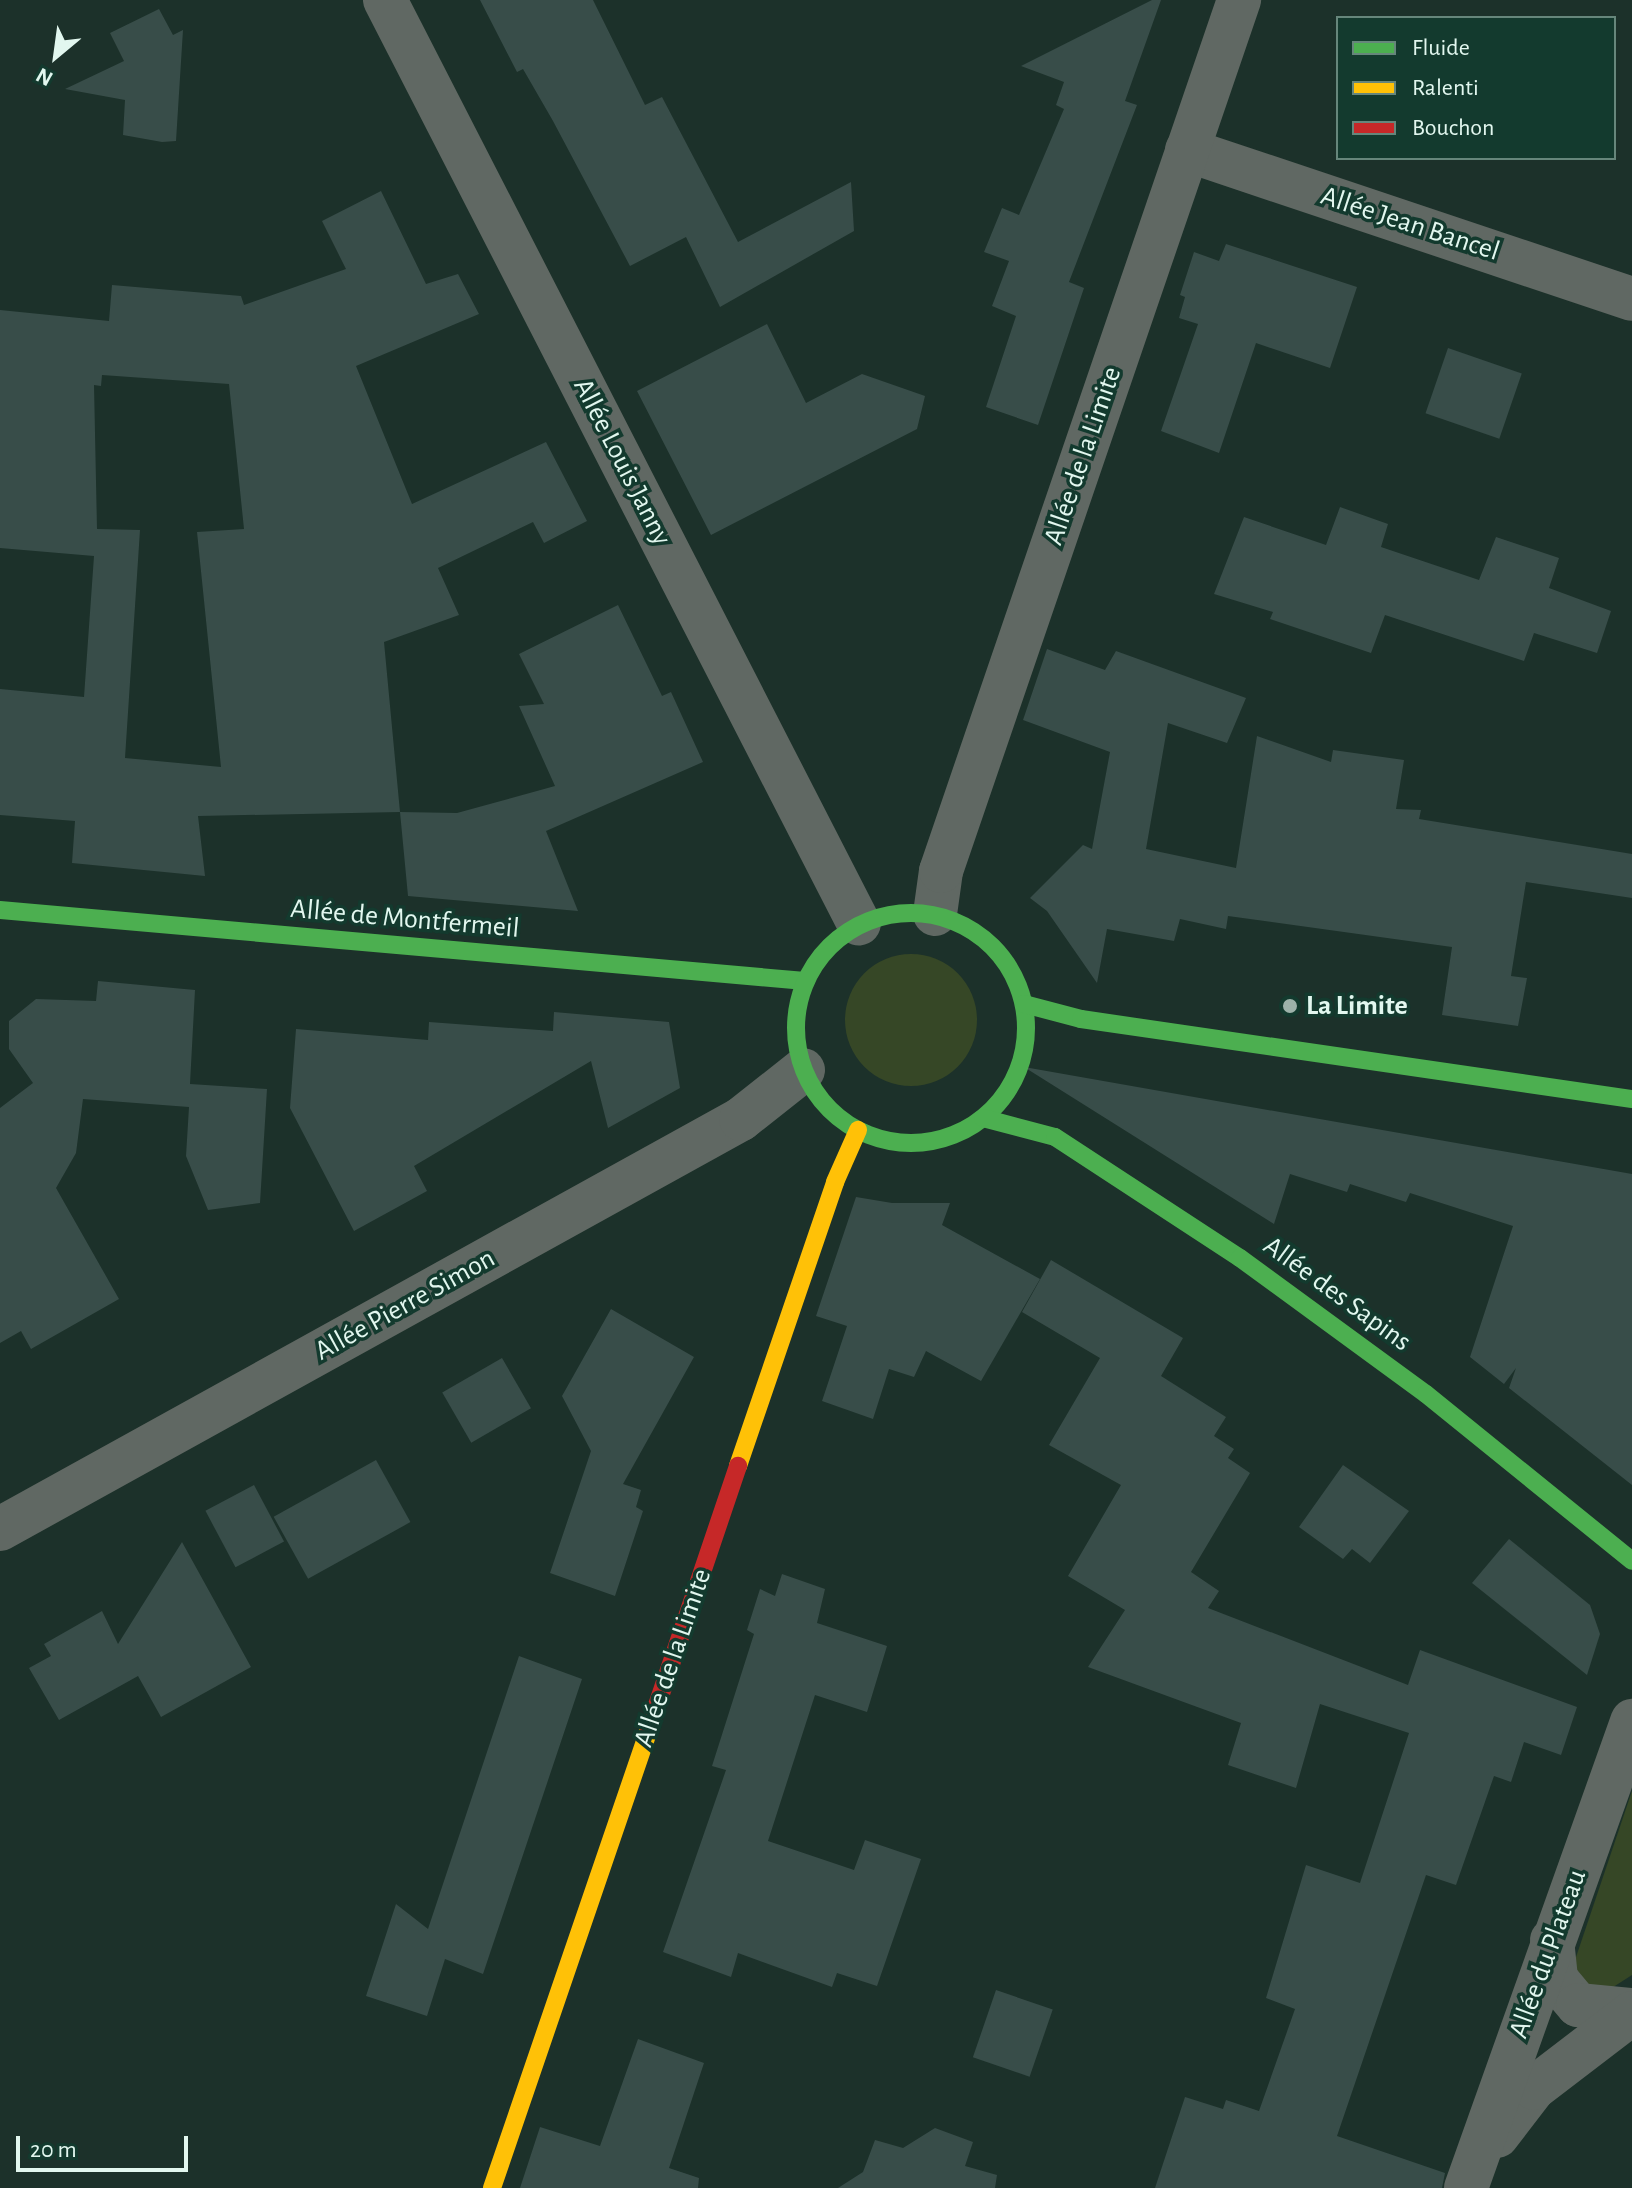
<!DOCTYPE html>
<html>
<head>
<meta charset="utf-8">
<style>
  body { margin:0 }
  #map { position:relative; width:1632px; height:2188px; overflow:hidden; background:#1c312a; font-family:"Alegreya Sans",sans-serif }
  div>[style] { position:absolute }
  .green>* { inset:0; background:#364726 }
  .round { border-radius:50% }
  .building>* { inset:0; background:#384d49; transform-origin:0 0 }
  .street>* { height:44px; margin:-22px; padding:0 22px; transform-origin:22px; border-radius:22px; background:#606863 }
  .fast>* { height:18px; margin:-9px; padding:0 9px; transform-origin:9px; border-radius:9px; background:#4caf50 }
  .fast>.ring { margin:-9px; padding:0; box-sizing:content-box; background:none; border:18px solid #4caf50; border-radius:50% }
  .slow>* { height:18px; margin:-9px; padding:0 9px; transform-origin:9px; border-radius:9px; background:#ffc107 }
  .jam>* { height:18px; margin:-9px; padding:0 9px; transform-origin:9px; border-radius:9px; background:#c62828 }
  .dots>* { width:22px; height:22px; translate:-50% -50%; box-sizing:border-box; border:4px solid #133a2e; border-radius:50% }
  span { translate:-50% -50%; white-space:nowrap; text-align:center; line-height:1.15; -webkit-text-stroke:7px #133a2e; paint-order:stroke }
  .street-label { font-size:28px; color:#e2f7ef }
  .poi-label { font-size:28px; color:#e2f7ef; font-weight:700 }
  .left { translate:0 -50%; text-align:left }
  .legend { position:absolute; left:1336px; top:16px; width:280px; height:144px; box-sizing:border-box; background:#133a2e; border:2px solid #66867b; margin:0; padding:10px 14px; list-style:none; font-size:24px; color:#e2f7ef }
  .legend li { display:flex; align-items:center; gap:16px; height:40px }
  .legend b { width:40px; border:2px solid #66867b }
  .north { position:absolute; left:16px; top:16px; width:80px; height:80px; -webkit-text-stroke:6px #133a2e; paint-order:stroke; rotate:209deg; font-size:22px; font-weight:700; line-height:32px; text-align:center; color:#e2f7ef }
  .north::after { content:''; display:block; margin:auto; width:28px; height:36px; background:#e2f7ef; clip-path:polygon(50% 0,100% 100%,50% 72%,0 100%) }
  .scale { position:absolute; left:16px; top:2136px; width:172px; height:36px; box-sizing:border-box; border:4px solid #e2f7ef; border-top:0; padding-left:10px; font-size:24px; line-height:28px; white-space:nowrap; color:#e2f7ef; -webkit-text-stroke:6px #133a2e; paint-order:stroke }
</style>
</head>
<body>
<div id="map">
  <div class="green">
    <div class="round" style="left:845px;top:954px;width:132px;height:132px"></div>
    <div style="clip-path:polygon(1632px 1791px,1632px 1975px,1607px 1991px,1584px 1988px,1574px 1963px)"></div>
  </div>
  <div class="building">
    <div style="clip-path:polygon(480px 0,593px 0,645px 105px,662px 97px,738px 242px,851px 182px,854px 231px,720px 307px,686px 237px,630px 266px,553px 121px,523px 69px,517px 72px)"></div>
    <div style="clip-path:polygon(1152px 0,1161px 0,1125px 101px,1137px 105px,1069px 282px,1084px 288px,1038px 425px,986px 407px,1016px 316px,992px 306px,1009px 261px,984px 252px,1002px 208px,1019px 215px,1064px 109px,1056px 105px,1064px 82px,1021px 66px)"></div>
    <div style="clip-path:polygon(159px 9px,173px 35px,183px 30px,176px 141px,162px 142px,123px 135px,125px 100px,65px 89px,124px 61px,110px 33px)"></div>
    <div style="clip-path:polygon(evenodd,381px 191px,426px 284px,458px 274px,479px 314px,356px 366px,412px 504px,546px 442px,587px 521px,544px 543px,533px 522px,438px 568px,459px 615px,384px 642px,400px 812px,198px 816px,205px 876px,72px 863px,75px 821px,0 815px,0 689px,84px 697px,94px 556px,0 548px,0 310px,109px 321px,112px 285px,241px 296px,244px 305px,346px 269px,322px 221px,381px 191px,102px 375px,229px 384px,244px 529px,197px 532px,221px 767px,125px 758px,140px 530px,97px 529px,94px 385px,101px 386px,102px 375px)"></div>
    <div style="clip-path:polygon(1226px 244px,1357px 287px,1330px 368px,1256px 343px,1219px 453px,1161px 431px,1198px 324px,1179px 318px,1185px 297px,1180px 295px,1194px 252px,1219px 261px)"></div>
    <div style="clip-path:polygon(767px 324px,806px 403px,862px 374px,925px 396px,917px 429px,711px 535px,637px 391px)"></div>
    <div style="left:1448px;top:348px;width:78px;height:69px;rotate:19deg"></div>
    <div style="clip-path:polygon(1340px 507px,1388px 524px,1381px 547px,1479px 580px,1496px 537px,1559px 558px,1549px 588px,1611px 611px,1597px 653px,1534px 633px,1524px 661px,1385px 615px,1371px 653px,1270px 619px,1273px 612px,1214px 594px,1244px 517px,1326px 545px)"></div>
    <div style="clip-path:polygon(618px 605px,662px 696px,671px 692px,703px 762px,546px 831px,578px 911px,408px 896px,400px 812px,457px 813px,555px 786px,519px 706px,544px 704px,519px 654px)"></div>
    <div style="clip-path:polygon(1047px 649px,1105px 670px,1116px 651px,1246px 698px,1227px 743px,1168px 723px,1146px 849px,1236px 868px,1257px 736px,1331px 762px,1333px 750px,1404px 760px,1396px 809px,1421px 810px,1419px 819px,1632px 854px,1632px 898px,1526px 882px,1511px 976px,1527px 978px,1518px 1026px,1442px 1015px,1452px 947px,1228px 916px,1226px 929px,1180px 919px,1174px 941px,1107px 929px,1097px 983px,1047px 911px,1030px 898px,1083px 845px,1092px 849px,1110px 752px,1023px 720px)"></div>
    <div style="clip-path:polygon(98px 981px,195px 990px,190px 1084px,267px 1089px,260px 1203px,208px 1210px,186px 1156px,189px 1107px,83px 1099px,76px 1153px,56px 1188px,119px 1299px,31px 1349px,21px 1331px,0 1343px,0 1108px,33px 1083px,9px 1049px,9px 1021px,36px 999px,96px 1001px)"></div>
    <div style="clip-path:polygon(554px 1012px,669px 1022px,680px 1088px,608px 1128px,591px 1061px,414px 1166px,427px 1191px,354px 1231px,290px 1108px,296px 1029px,428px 1040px,429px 1022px,553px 1031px)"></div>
    <div style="clip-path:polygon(1024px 1067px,1632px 1174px,1632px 1485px,1509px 1388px,1516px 1368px,1504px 1384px,1470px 1357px,1513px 1226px,1410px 1193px,1406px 1202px,1350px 1184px,1347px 1192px,1290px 1174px,1274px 1224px)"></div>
    <div style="clip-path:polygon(856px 1197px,892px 1203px,950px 1203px,942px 1225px,1040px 1279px,981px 1381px,926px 1351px,914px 1377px,889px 1369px,873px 1419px,822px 1401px,847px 1326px,816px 1316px)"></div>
    <div style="clip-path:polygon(1051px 1260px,1183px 1338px,1161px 1376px,1226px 1417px,1214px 1436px,1234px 1449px,1228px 1458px,1250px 1473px,1191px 1572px,1219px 1591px,1208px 1608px,1408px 1685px,1420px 1650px,1577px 1707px,1561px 1755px,1524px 1742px,1511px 1782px,1494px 1776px,1456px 1885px,1426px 1875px,1337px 2136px,1445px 2173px,1442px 2188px,1155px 2188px,1185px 2097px,1223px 2109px,1226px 2100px,1259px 2111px,1295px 2009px,1266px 1998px,1306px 1865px,1360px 1883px,1409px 1733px,1320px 1704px,1296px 1788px,1228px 1765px,1241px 1723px,1088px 1667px,1125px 1610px,1068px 1576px,1121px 1485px,1049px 1445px,1100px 1358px,1022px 1312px)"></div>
    <div style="clip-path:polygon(611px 1309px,694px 1357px,623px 1484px,641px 1490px,636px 1507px,643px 1511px,615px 1596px,550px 1573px,591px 1451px,562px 1396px)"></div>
    <div style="left:502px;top:1358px;width:58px;height:69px;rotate:60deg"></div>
    <div style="left:376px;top:1460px;width:71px;height:117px;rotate:61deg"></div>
    <div style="clip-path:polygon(1343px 1465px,1409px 1511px,1370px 1563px,1352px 1549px,1343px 1559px,1299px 1527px)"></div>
    <div style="left:254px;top:1485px;width:64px;height:55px;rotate:62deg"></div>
    <div style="clip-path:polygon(1509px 1539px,1590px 1605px,1600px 1634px,1587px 1675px,1472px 1583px)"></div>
    <div style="clip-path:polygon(182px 1542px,251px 1667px,161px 1717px,138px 1676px,59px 1720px,29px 1668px,51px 1656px,44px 1644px,102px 1611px,118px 1644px)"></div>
    <div style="clip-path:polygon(782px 1574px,825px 1589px,817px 1623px,887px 1646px,867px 1712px,815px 1695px,768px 1841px,854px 1870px,865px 1840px,921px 1859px,877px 1986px,837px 1973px,832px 1987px,738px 1953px,731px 1977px,663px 1952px,726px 1770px,712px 1766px,754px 1634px,747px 1630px,760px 1589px,775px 1596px)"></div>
    <div style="clip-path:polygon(519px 1656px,582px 1679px,483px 1974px,445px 1959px,427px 2016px,366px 1996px,396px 1904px,428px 1929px)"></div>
    <div style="left:996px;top:1990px;width:60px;height:71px;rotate:19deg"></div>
    <div style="clip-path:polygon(638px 2039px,704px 2063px,669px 2168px,699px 2178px,698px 2188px,520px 2188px,540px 2127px,600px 2146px)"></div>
    <div style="clip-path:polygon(935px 2128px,973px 2142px,965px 2166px,997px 2175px,995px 2188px,838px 2188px,863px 2172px,875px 2140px,903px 2148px)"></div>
  </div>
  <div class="street">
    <div style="left:385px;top:0;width:1038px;rotate:62.84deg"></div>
    <div style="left:1187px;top:150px;width:469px;rotate:18.5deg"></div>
    <div style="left:935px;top:914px;width:43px;rotate:-82.1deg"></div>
    <div style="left:941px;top:871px;width:921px;rotate:-71.11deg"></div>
    <div style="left:0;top:1529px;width:847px;rotate:-28.96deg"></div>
    <div style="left:741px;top:1119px;width:79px;rotate:-38.3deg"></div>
    <div style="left:1552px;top:1940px;width:39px;rotate:84deg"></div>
    <div style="left:1556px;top:1979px;width:34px;rotate:50deg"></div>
    <div style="left:1578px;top:2005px;width:54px;rotate:5.3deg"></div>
    <div style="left:1497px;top:2136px;width:61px;rotate:-52.4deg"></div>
    <div style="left:1534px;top:2088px;width:123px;rotate:-37.4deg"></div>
    <div style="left:1466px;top:2188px;width:496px;rotate:-70.4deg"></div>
  </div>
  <div class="fast">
    <div style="left:0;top:910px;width:808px;rotate:5.04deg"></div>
    <div class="ring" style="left:796px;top:913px;width:212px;height:212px"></div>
    <div style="left:1024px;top:1004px;width:59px;rotate:14.7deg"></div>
    <div style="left:1081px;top:1019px;width:557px;rotate:8.26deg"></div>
    <div style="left:983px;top:1118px;width:74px;rotate:14.8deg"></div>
    <div style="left:1055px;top:1137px;width:221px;rotate:33.2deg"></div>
    <div style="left:1240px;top:1258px;width:230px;rotate:36.2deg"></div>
    <div style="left:1426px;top:1394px;width:265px;rotate:39deg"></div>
  </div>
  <div class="slow">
    <div style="left:738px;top:1466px;width:300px;rotate:-71.1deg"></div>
    <div style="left:835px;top:1182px;width:57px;rotate:-66.1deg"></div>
    <div style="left:492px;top:2188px;width:485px;rotate:-71.1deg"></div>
  </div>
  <div class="jam">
    <div style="left:649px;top:1729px;width:278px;rotate:-71.3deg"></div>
  </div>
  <div class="dots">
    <div style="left:1290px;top:1006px;background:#9db2aa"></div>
  </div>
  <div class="street-label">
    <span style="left:1410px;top:224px;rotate:18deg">Allée Jean Bancel</span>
    <span style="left:1083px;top:456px;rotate:-71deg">Allée de la Limite</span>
    <span style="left:622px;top:462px;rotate:63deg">Allée Louis Janny</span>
    <span style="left:405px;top:919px;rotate:5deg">Allée de Montfermeil</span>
    <span style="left:1337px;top:1294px;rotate:36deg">Allée des Sapins</span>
    <span style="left:405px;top:1305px;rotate:-29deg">Allée Pierre Simon</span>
    <span style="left:673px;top:1658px;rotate:-71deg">Allée de la Limite</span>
    <span style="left:1548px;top:1954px;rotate:-70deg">Allée du Plateau</span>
  </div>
  <div class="poi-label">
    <span class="left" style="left:1306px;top:1006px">La Limite</span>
  </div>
  <ul class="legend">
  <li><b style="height:10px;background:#4caf50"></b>Fluide</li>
  <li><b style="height:10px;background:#ffc107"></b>Ralenti</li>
  <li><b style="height:10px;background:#c62828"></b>Bouchon</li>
  </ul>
  <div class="north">N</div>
  <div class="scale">20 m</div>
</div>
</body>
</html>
